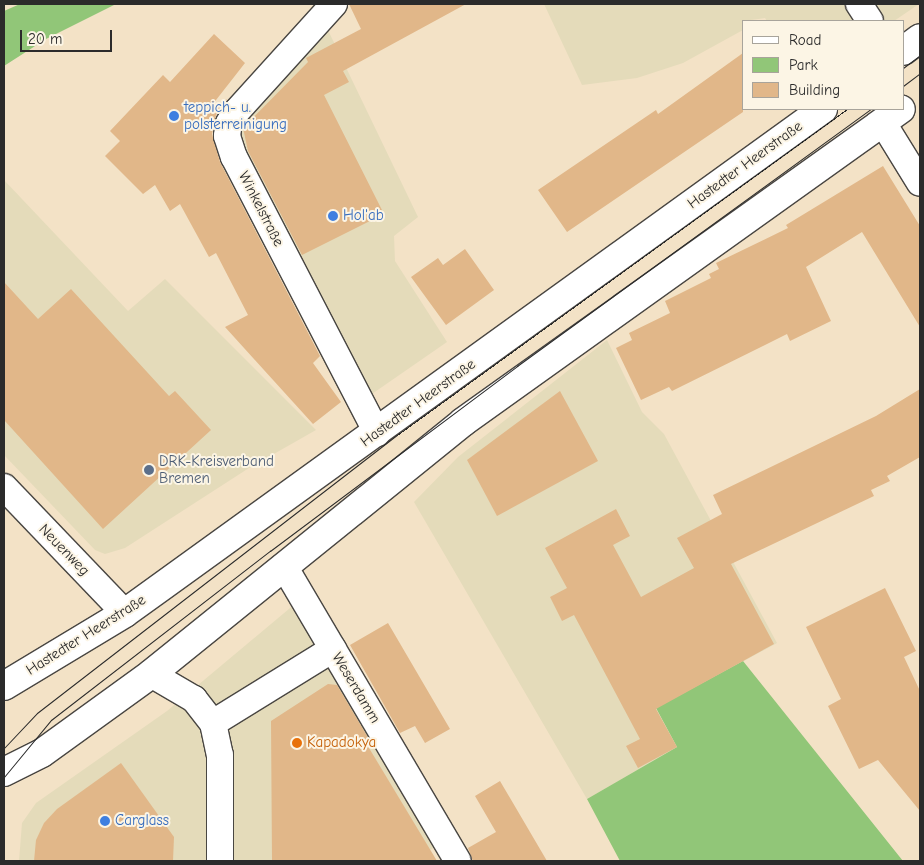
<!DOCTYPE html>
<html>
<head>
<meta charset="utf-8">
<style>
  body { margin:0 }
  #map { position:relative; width:924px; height:865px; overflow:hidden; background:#f3e2c6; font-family:"Comic Neue",sans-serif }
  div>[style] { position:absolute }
  .built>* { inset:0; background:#e4dbba }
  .green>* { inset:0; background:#91c678 }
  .building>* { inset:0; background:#e1b789 }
  .roads { filter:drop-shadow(1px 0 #494642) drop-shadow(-1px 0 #494642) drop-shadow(0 1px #494642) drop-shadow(0 -1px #494642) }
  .street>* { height:26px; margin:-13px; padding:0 13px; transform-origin:13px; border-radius:13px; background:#fff }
  .secondary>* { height:28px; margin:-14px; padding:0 14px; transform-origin:14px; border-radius:14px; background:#fff }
  .tram>* { height:1px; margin:-0.5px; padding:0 0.5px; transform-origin:0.5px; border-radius:0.5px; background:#2b2b2b }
  .dots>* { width:14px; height:14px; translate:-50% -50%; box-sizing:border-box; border:2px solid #fcf5e5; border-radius:50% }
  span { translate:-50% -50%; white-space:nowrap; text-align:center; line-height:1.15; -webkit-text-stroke:4px #fcf5e5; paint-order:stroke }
  .shop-label { font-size:15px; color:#366cbe }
  .left { translate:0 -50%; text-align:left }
  .street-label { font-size:15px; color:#2b2b2b }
  .service-label { font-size:15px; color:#4e5e75 }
  .food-label { font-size:15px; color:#c56008 }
  .frame { position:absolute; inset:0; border:5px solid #2b2b2b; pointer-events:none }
  .legend { position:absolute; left:742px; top:20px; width:162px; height:90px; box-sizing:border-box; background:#fcf5e5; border:1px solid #a8a49b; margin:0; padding:6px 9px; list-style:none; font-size:15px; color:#2b2b2b }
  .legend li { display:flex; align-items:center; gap:10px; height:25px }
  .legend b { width:25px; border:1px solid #a8a49b }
  .scale { position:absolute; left:20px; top:30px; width:92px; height:22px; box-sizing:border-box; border:2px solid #2b2b2b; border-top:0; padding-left:6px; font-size:15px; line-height:18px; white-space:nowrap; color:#2b2b2b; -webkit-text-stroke:4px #fcf5e5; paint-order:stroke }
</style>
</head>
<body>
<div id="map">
  <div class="built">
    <div style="clip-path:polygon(544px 4px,919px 4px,894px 21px,767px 21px,765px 18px,743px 21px,743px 30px,683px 63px,637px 78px,582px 85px)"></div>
    <div style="clip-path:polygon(326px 26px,418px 217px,394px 236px,395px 261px,447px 342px,369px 396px,296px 259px,235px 127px)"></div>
    <div style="clip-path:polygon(4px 180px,128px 311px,165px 279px,316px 430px,249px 468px,125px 548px,105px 554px,95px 550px,4px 455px)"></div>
    <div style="clip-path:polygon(607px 340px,642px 412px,664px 434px,777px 643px,656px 709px,677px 747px,587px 799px,414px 502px,458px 457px)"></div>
    <div style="clip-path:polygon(302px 598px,444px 842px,410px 861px,19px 861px,22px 823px,36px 803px,167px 711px)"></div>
  </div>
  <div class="green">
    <div style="clip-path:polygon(20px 4px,116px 4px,46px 39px,4px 66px,4px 11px)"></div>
    <div style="clip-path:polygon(743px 661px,903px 861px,620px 861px,587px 799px,677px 747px,656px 708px)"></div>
  </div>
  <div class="building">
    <div style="clip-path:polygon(349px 4px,466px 4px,343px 71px,349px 82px,324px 95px,384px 214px,302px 255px,248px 151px,243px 128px,308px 62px,306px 58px,361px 29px)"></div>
    <div style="clip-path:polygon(214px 34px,245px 63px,209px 109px,227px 99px,216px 115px,212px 134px,220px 162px,320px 356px,313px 363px,341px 402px,313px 424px,225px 327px,248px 315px,216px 253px,209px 257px,180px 204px,170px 211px,155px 185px,143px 194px,105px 156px,120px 141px,110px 131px,163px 75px,170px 82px)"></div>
    <div style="clip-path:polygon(743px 53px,743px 112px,567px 232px,538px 190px,656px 110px,658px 114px)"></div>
    <div style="clip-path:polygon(883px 166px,920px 226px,920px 327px,862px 232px,806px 267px,831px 321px,790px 341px,787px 334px,672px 391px,669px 387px,641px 400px,616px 348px,632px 340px,629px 333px,670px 313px,665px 301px,711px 278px,709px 274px,719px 269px,716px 263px,788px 228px,786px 225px)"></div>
    <div style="clip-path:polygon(465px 249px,494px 290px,446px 325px,411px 277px,438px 258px,443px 265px)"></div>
    <div style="clip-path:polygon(4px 282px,38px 319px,71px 289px,169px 396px,175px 391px,211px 430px,103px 529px,4px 420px)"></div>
    <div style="clip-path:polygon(920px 389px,920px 457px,887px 476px,890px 481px,871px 490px,874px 496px,731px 564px,774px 644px,656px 709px,677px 747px,638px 768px,626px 746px,640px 739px,574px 615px,562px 621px,550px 597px,567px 588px,545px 548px,616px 509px,630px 536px,613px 545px,641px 597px,694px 568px,677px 538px,722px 514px,713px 495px,876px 416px)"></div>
    <div style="clip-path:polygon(560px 391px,598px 461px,497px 516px,467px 460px)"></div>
    <div style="clip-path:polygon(885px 588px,916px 651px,904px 657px,920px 691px,920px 811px,878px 760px,859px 769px,828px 706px,841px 699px,806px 627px)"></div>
    <div style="clip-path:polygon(388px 623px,450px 729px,425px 743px,415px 726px,400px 733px,350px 645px)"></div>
    <div style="clip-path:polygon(328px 684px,337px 685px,373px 746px,369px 748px,437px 861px,272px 861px,271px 721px)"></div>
    <div style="clip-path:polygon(121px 763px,174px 837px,173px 861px,34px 861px,36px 840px,44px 823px,57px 809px)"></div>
    <div style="clip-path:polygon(500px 781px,547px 861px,473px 861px,468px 848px,496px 832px,475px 796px)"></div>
  </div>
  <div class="roads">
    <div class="street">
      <div style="left:334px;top:4px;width:146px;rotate:132.2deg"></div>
      <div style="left:236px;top:112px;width:13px;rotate:122deg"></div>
      <div style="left:229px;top:123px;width:13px;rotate:99deg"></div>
      <div style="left:227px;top:136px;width:22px;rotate:72deg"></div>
      <div style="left:234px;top:157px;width:311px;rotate:62.6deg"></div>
      <div style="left:859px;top:4px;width:20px;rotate:57deg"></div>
      <div style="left:883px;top:123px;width:70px;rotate:58.3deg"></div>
      <div style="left:4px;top:487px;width:175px;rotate:46.2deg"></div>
      <div style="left:284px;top:566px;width:342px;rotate:59.5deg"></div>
      <div style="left:151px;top:674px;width:50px;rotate:30.2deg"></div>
      <div style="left:194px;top:699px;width:31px;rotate:52deg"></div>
      <div style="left:213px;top:723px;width:33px;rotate:78deg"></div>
      <div style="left:220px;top:755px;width:106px;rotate:90deg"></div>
      <div style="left:213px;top:723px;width:141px;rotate:-31.7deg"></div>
    </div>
    <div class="secondary">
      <div style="left:903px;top:51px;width:21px;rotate:-37deg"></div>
      <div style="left:4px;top:686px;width:141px;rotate:-31.1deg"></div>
      <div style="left:125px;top:613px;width:861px;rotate:-35.83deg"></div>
      <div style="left:4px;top:772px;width:42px;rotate:-26.6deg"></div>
      <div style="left:42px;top:753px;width:135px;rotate:-35.9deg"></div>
      <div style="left:151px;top:674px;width:401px;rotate:-38.9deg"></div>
      <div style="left:463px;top:422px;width:538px;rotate:-35.55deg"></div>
    </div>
  </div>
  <div class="tram">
    <div style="left:903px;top:68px;width:21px;rotate:-37deg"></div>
    <div style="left:903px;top:86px;width:21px;rotate:-37deg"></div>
    <div style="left:4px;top:748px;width:48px;rotate:-46.7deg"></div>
    <div style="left:37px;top:713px;width:455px;rotate:-37.7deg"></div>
    <div style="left:397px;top:435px;width:556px;rotate:-35.92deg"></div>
    <div style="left:4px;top:777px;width:74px;rotate:-50.5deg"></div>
    <div style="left:51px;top:720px;width:277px;rotate:-37.7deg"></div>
    <div style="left:270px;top:551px;width:309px;rotate:-36.8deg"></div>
    <div style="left:517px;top:366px;width:437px;rotate:-36deg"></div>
  </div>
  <div class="dots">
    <div style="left:174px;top:116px;background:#3f7fe0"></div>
    <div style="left:333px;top:216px;background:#3f7fe0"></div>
    <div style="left:149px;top:470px;background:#5c6f8a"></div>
    <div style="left:297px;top:743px;background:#e8710a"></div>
    <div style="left:105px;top:821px;background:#3f7fe0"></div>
  </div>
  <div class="shop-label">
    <span class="left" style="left:184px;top:116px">teppich- u.<br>polsterreinigung</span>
    <span class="left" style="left:343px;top:216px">Hol'ab</span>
    <span class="left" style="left:115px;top:821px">Carglass</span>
  </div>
  <div class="street-label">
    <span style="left:745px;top:165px;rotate:-36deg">Hastedter Heerstraße</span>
    <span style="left:261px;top:209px;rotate:63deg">Winkelstraße</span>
    <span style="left:418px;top:403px;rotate:-36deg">Hastedter Heerstraße</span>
    <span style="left:64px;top:550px;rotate:46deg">Neuenweg</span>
    <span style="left:86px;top:635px;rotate:-32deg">Hastedter Heerstraße</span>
    <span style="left:356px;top:688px;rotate:59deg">Weserdamm</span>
  </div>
  <div class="service-label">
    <span class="left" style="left:159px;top:470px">DRK-Kreisverband<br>Bremen</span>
  </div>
  <div class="food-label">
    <span class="left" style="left:307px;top:743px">Kapadokya</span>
  </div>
  <div class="frame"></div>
  <ul class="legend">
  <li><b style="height:6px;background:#fff"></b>Road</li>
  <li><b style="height:14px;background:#91c678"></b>Park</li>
  <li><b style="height:14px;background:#e1b789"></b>Building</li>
  </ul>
  <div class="scale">20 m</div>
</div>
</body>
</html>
